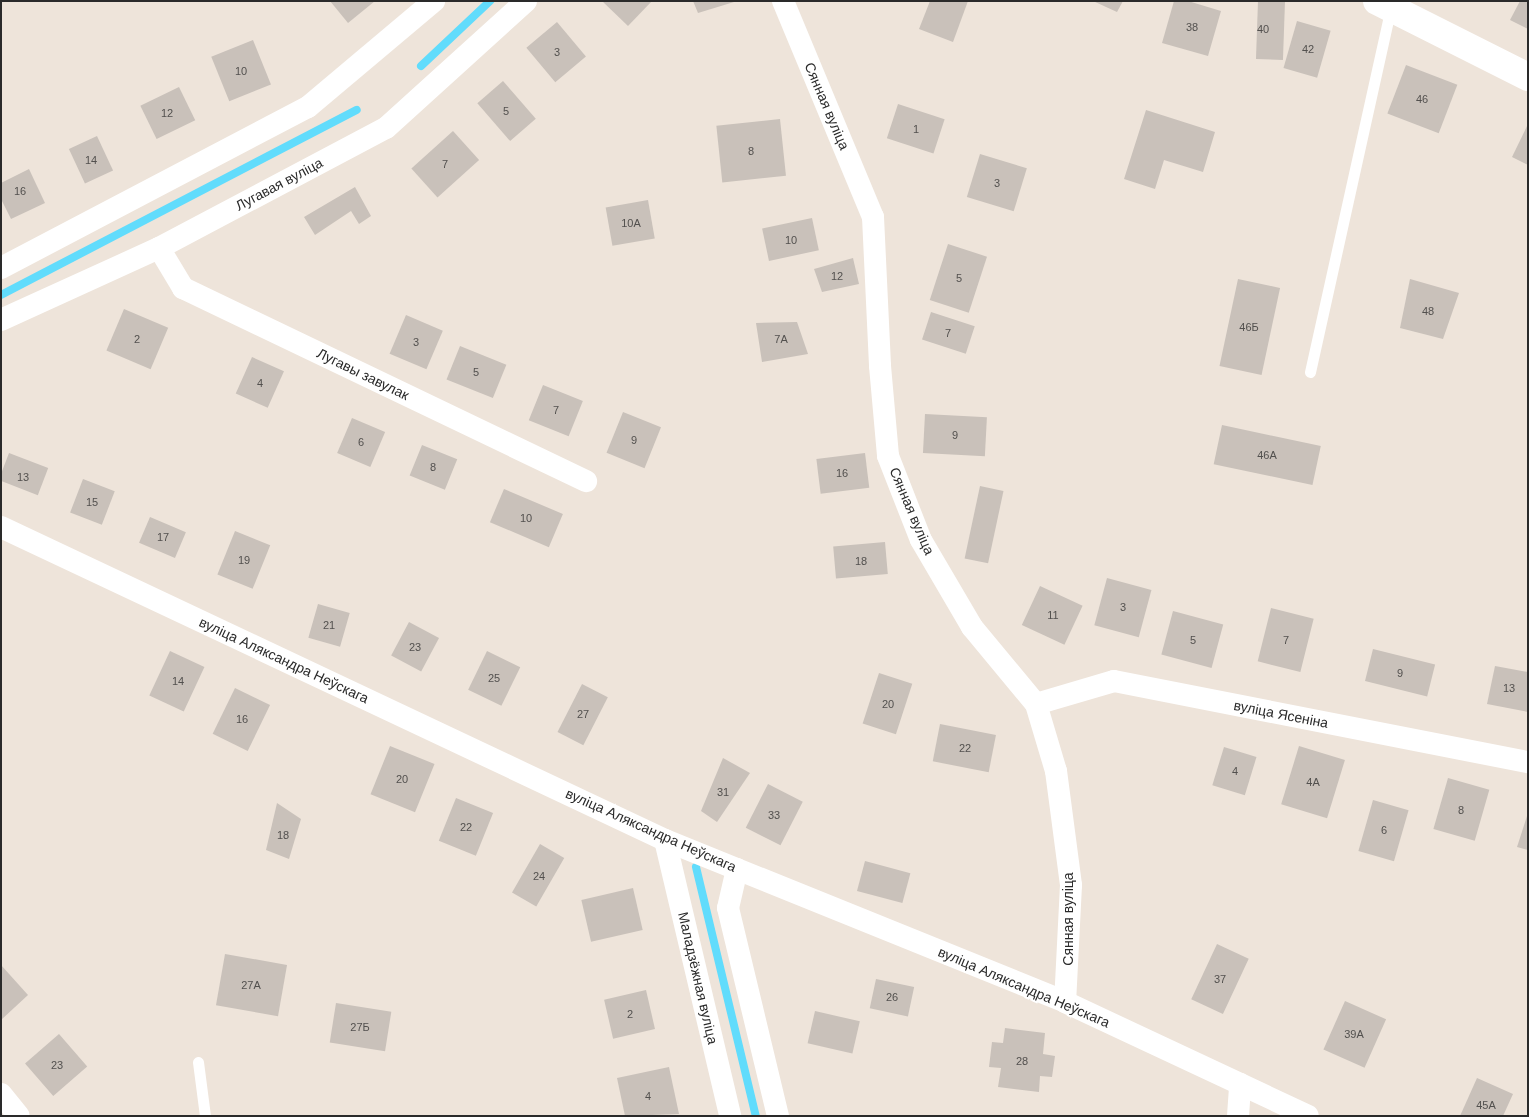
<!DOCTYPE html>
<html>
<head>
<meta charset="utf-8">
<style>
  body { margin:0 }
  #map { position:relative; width:1529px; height:1117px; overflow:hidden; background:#eee4da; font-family:Helvetica,sans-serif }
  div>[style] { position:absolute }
  .stream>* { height:8px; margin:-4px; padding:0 4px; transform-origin:4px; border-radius:4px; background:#61dcfc }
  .building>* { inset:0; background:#c9c1ba; transform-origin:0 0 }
  .service>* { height:11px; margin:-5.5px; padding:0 5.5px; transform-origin:5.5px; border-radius:5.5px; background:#fff }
  .minor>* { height:22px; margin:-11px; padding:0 11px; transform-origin:11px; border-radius:11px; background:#fff }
  .secondary>* { height:28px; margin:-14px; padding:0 14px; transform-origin:14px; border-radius:14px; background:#fff }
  span { translate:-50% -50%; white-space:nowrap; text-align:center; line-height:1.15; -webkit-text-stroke:4px #fff; paint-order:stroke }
  .number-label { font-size:11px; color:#52504e }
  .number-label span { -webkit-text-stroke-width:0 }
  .street-label { font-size:14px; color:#2a2a2a }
  .frame { position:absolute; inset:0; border:2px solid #2a2a2a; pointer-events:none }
</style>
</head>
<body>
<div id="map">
  <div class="stream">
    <div style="left:421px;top:66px;width:95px;rotate:-43.3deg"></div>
    <div style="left:1px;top:295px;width:401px;rotate:-27.5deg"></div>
    <div style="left:696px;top:867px;width:256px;rotate:76.5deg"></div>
  </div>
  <div class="building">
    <div style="clip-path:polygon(330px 1px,375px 1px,348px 23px)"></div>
    <div style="clip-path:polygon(602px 1px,652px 1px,628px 26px)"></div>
    <div style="clip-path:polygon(693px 1px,734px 1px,734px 2px,698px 13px)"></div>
    <div style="clip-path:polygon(930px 1px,968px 1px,953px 42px,919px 29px)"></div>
    <div style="clip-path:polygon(1093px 1px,1123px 1px,1117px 12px)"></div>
    <div style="clip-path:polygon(1174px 1px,1188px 1px,1221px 11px,1208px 56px,1162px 43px)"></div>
    <div style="left:1258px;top:1px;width:27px;height:58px;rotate:2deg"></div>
    <div style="clip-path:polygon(1520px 1px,1528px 1px,1528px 29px,1510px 20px)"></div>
    <div style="left:1297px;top:21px;width:35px;height:49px;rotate:16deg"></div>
    <div style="left:557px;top:22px;width:45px;height:40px;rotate:50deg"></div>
    <div style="left:253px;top:40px;width:48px;height:45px;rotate:68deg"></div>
    <div style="left:1406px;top:65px;width:55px;height:52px;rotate:21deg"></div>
    <div style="left:503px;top:81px;width:50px;height:34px;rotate:49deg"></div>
    <div style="left:179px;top:87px;width:37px;height:43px;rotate:64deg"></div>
    <div style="left:898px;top:104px;width:49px;height:36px;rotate:18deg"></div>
    <div style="clip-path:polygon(1146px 110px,1215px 132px,1203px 172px,1164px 160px,1155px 189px,1124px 179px)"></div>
    <div style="left:780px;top:119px;width:57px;height:64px;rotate:84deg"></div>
    <div style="clip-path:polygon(1528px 124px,1528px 165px,1512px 157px)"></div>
    <div style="left:453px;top:131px;width:39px;height:56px;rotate:48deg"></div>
    <div style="left:97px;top:136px;width:38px;height:31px;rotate:65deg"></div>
    <div style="left:980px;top:154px;width:49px;height:45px;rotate:17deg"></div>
    <div style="clip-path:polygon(29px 169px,45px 203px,11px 219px,1px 199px,1px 183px)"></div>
    <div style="clip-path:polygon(355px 187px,371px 216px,359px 224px,351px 211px,315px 235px,304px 217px)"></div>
    <div style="left:648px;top:200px;width:39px;height:43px;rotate:80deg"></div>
    <div style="left:812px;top:218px;width:33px;height:51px;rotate:78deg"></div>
    <div style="left:948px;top:244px;width:41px;height:59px;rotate:18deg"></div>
    <div style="clip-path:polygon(853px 258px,859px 284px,822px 292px,814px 269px)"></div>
    <div style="left:1238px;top:279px;width:43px;height:89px;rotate:12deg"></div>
    <div style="clip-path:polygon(1410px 279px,1459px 293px,1443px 339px,1400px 328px)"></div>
    <div style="left:124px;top:309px;width:48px;height:45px;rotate:23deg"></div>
    <div style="left:931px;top:312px;width:46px;height:29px;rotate:18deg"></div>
    <div style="left:406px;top:315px;width:40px;height:42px;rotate:23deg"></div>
    <div style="clip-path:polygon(797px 322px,808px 354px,762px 362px,756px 323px)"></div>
    <div style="left:460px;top:346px;width:50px;height:36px;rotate:22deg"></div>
    <div style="left:252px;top:357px;width:35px;height:40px;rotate:24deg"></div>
    <div style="left:543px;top:385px;width:43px;height:38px;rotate:22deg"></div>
    <div style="left:623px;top:412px;width:41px;height:44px;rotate:22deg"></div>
    <div style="left:925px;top:414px;width:62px;height:39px;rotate:3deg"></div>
    <div style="left:352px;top:418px;width:36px;height:38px;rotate:23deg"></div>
    <div style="left:1222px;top:425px;width:101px;height:40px;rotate:12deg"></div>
    <div style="left:422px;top:445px;width:38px;height:33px;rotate:22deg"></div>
    <div style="left:9px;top:453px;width:42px;height:29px;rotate:21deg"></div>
    <div style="left:865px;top:453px;width:35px;height:49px;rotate:83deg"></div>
    <div style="left:83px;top:479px;width:34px;height:36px;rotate:21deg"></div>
    <div style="left:980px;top:486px;width:24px;height:74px;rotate:12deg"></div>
    <div style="left:504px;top:489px;width:64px;height:36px;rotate:23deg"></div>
    <div style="left:150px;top:517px;width:39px;height:28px;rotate:23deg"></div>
    <div style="left:235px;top:531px;width:38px;height:47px;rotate:22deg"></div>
    <div style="left:885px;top:542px;width:32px;height:52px;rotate:85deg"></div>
    <div style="left:1107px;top:578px;width:46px;height:49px;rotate:15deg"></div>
    <div style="left:1040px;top:586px;width:47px;height:43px;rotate:25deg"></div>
    <div style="left:318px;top:604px;width:33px;height:35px;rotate:16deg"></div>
    <div style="left:1271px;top:608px;width:44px;height:55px;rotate:14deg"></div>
    <div style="left:1173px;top:611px;width:52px;height:45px;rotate:15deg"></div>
    <div style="left:409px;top:622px;width:34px;height:38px;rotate:28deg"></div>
    <div style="left:1373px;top:649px;width:64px;height:33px;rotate:14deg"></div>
    <div style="left:170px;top:651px;width:38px;height:49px;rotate:25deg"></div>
    <div style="left:487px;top:651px;width:37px;height:43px;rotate:26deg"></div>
    <div style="clip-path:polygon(1495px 666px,1528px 672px,1528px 712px,1487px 704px)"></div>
    <div style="left:879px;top:673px;width:35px;height:53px;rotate:18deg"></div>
    <div style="left:582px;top:684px;width:29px;height:54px;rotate:27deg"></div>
    <div style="left:235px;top:688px;width:39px;height:51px;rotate:26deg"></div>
    <div style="left:940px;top:724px;width:57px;height:38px;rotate:11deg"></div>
    <div style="left:390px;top:746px;width:48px;height:52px;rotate:22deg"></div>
    <div style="left:1299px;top:746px;width:48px;height:61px;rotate:17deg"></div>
    <div style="left:1224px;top:747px;width:34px;height:40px;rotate:17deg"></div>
    <div style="clip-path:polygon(723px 758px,750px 773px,717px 822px,701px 811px)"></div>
    <div style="left:1448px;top:778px;width:43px;height:53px;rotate:16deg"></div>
    <div style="left:768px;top:784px;width:39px;height:49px;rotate:27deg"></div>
    <div style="left:456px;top:798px;width:40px;height:46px;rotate:22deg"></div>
    <div style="left:1373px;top:800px;width:37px;height:53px;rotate:16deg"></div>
    <div style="clip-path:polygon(277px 803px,301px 819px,289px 859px,266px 850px)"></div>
    <div style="clip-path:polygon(1528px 813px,1528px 850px,1517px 847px)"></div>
    <div style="left:540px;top:844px;width:28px;height:56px;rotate:30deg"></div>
    <div style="left:865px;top:861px;width:47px;height:31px;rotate:15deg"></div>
    <div style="left:633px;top:888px;width:43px;height:53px;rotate:77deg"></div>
    <div style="left:1217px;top:944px;width:35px;height:61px;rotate:25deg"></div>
    <div style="left:225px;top:954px;width:63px;height:52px;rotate:10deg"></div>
    <div style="clip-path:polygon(1px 965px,28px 995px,1px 1020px)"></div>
    <div style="left:876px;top:979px;width:39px;height:30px;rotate:12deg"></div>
    <div style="left:646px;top:990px;width:40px;height:43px;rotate:77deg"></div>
    <div style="left:1345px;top:1001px;width:45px;height:53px;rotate:24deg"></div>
    <div style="left:336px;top:1003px;width:56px;height:40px;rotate:9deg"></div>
    <div style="left:815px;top:1011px;width:46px;height:33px;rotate:13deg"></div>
    <div style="clip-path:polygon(1005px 1028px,1045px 1033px,1043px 1054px,1055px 1056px,1052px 1077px,1040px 1076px,1039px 1092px,998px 1087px,1001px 1068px,989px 1067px,992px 1042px,1003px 1043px)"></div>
    <div style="left:59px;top:1034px;width:43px;height:45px;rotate:49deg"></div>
    <div style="clip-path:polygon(669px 1067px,679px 1114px,625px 1116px,617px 1078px)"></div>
    <div style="clip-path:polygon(1477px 1078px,1513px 1094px,1503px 1116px,1460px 1116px)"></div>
  </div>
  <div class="service">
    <div style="left:1310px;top:372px;width:373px;rotate:-77.5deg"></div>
    <div style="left:198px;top:1062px;width:54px;rotate:82.6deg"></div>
  </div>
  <div class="minor">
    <div style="left:783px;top:1px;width:234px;rotate:67.4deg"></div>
    <div style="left:873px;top:217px;width:149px;rotate:87.3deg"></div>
    <div style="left:880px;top:366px;width:90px;rotate:84.9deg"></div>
    <div style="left:888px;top:456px;width:90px;rotate:68.6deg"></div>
    <div style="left:921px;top:540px;width:101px;rotate:59.6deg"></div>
    <div style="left:972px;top:627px;width:100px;rotate:50.3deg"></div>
    <div style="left:1036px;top:704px;width:70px;rotate:73.4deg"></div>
    <div style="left:1056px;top:771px;width:115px;rotate:82.5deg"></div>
    <div style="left:1071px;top:885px;width:117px;rotate:92.9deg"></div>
    <div style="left:159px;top:248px;width:47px;rotate:59deg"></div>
    <div style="left:183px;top:288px;width:447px;rotate:25.6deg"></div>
    <div style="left:1px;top:268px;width:347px;rotate:-27.7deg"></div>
    <div style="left:308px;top:107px;width:165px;rotate:-40.1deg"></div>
    <div style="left:1px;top:320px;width:174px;rotate:-24.5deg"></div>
    <div style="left:159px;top:248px;width:257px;rotate:-27.9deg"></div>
    <div style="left:386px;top:128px;width:189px;rotate:-42.2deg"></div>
    <div style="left:1px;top:527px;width:734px;rotate:25.24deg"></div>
    <div style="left:665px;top:840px;width:432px;rotate:22deg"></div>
    <div style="left:1065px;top:1002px;width:268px;rotate:25.1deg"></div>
    <div style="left:1036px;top:704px;width:81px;rotate:-16.4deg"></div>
    <div style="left:1114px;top:681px;width:422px;rotate:11.1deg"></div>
    <div style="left:665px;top:840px;width:284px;rotate:76.7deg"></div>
    <div style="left:737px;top:869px;width:40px;rotate:103deg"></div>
    <div style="left:728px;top:908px;width:214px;rotate:76.5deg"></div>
    <div style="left:1px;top:1094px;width:28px;rotate:51deg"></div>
    <div style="left:1238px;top:1116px;width:32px;rotate:-86deg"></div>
  </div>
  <div class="secondary">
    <div style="left:1377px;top:1px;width:169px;rotate:26.7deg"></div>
  </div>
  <div class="number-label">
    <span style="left:1192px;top:27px">38</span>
    <span style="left:1263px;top:29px">40</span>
    <span style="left:1308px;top:49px">42</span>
    <span style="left:557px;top:52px">3</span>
    <span style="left:241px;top:71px">10</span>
    <span style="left:1422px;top:99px">46</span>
    <span style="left:506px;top:111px">5</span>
    <span style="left:167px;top:113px">12</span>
    <span style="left:916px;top:129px">1</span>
    <span style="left:751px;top:151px">8</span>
    <span style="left:91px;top:160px">14</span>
    <span style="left:445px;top:164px">7</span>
    <span style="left:997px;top:183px">3</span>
    <span style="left:20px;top:191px">16</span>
    <span style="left:631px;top:223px">10А</span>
    <span style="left:791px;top:240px">10</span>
    <span style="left:837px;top:276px">12</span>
    <span style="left:959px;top:278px">5</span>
    <span style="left:1428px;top:311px">48</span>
    <span style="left:1249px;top:327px">46Б</span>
    <span style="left:948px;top:333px">7</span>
    <span style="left:137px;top:339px">2</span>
    <span style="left:781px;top:339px">7А</span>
    <span style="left:416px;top:342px">3</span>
    <span style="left:476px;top:372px">5</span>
    <span style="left:260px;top:383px">4</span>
    <span style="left:556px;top:410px">7</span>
    <span style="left:955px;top:435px">9</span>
    <span style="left:634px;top:440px">9</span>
    <span style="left:361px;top:442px">6</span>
    <span style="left:1267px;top:455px">46А</span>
    <span style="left:433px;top:467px">8</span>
    <span style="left:842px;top:473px">16</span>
    <span style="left:23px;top:477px">13</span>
    <span style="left:92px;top:502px">15</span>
    <span style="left:526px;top:518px">10</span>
    <span style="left:163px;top:537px">17</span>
    <span style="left:244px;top:560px">19</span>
    <span style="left:861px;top:561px">18</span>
    <span style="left:1123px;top:607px">3</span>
    <span style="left:1053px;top:615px">11</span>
    <span style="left:329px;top:625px">21</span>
    <span style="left:1193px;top:640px">5</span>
    <span style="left:1286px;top:640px">7</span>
    <span style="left:415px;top:647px">23</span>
    <span style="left:1400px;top:673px">9</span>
    <span style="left:494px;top:678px">25</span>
    <span style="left:178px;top:681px">14</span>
    <span style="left:1509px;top:688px">13</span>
    <span style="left:888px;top:704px">20</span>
    <span style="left:583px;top:714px">27</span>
    <span style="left:242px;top:719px">16</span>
    <span style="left:965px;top:748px">22</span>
    <span style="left:1235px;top:771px">4</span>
    <span style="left:402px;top:779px">20</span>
    <span style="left:1313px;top:782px">4А</span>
    <span style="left:723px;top:792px">31</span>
    <span style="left:1461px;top:810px">8</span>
    <span style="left:774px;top:815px">33</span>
    <span style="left:466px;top:827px">22</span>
    <span style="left:1384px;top:830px">6</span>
    <span style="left:283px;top:835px">18</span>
    <span style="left:539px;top:876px">24</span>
    <span style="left:1220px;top:979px">37</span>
    <span style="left:251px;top:985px">27А</span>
    <span style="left:892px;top:997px">26</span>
    <span style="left:630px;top:1014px">2</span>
    <span style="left:360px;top:1027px">27Б</span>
    <span style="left:1354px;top:1034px">39А</span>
    <span style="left:1022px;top:1061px">28</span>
    <span style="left:57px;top:1065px">23</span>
    <span style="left:648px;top:1096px">4</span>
    <span style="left:1486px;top:1105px">45А</span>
  </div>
  <div class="street-label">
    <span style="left:827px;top:106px;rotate:67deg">Сянная вуліца</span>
    <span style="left:279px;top:184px;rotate:-28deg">Лугавая вуліца</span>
    <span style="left:363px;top:374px;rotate:26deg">Лугавы завулак</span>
    <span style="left:912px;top:511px;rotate:67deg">Сянная вуліца</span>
    <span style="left:284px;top:660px;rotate:25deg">вуліца Аляксандра Неўскага</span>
    <span style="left:1281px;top:714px;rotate:11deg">вуліца Ясеніна</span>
    <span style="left:651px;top:830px;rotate:24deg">вуліца Аляксандра Неўскага</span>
    <span style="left:1068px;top:919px;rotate:-90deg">Сянная вуліца</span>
    <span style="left:698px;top:978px;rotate:77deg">Маладзёжная вуліца</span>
    <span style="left:1024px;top:987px;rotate:23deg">вуліца Аляксандра Неўскага</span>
  </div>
  <div class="frame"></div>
</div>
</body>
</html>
